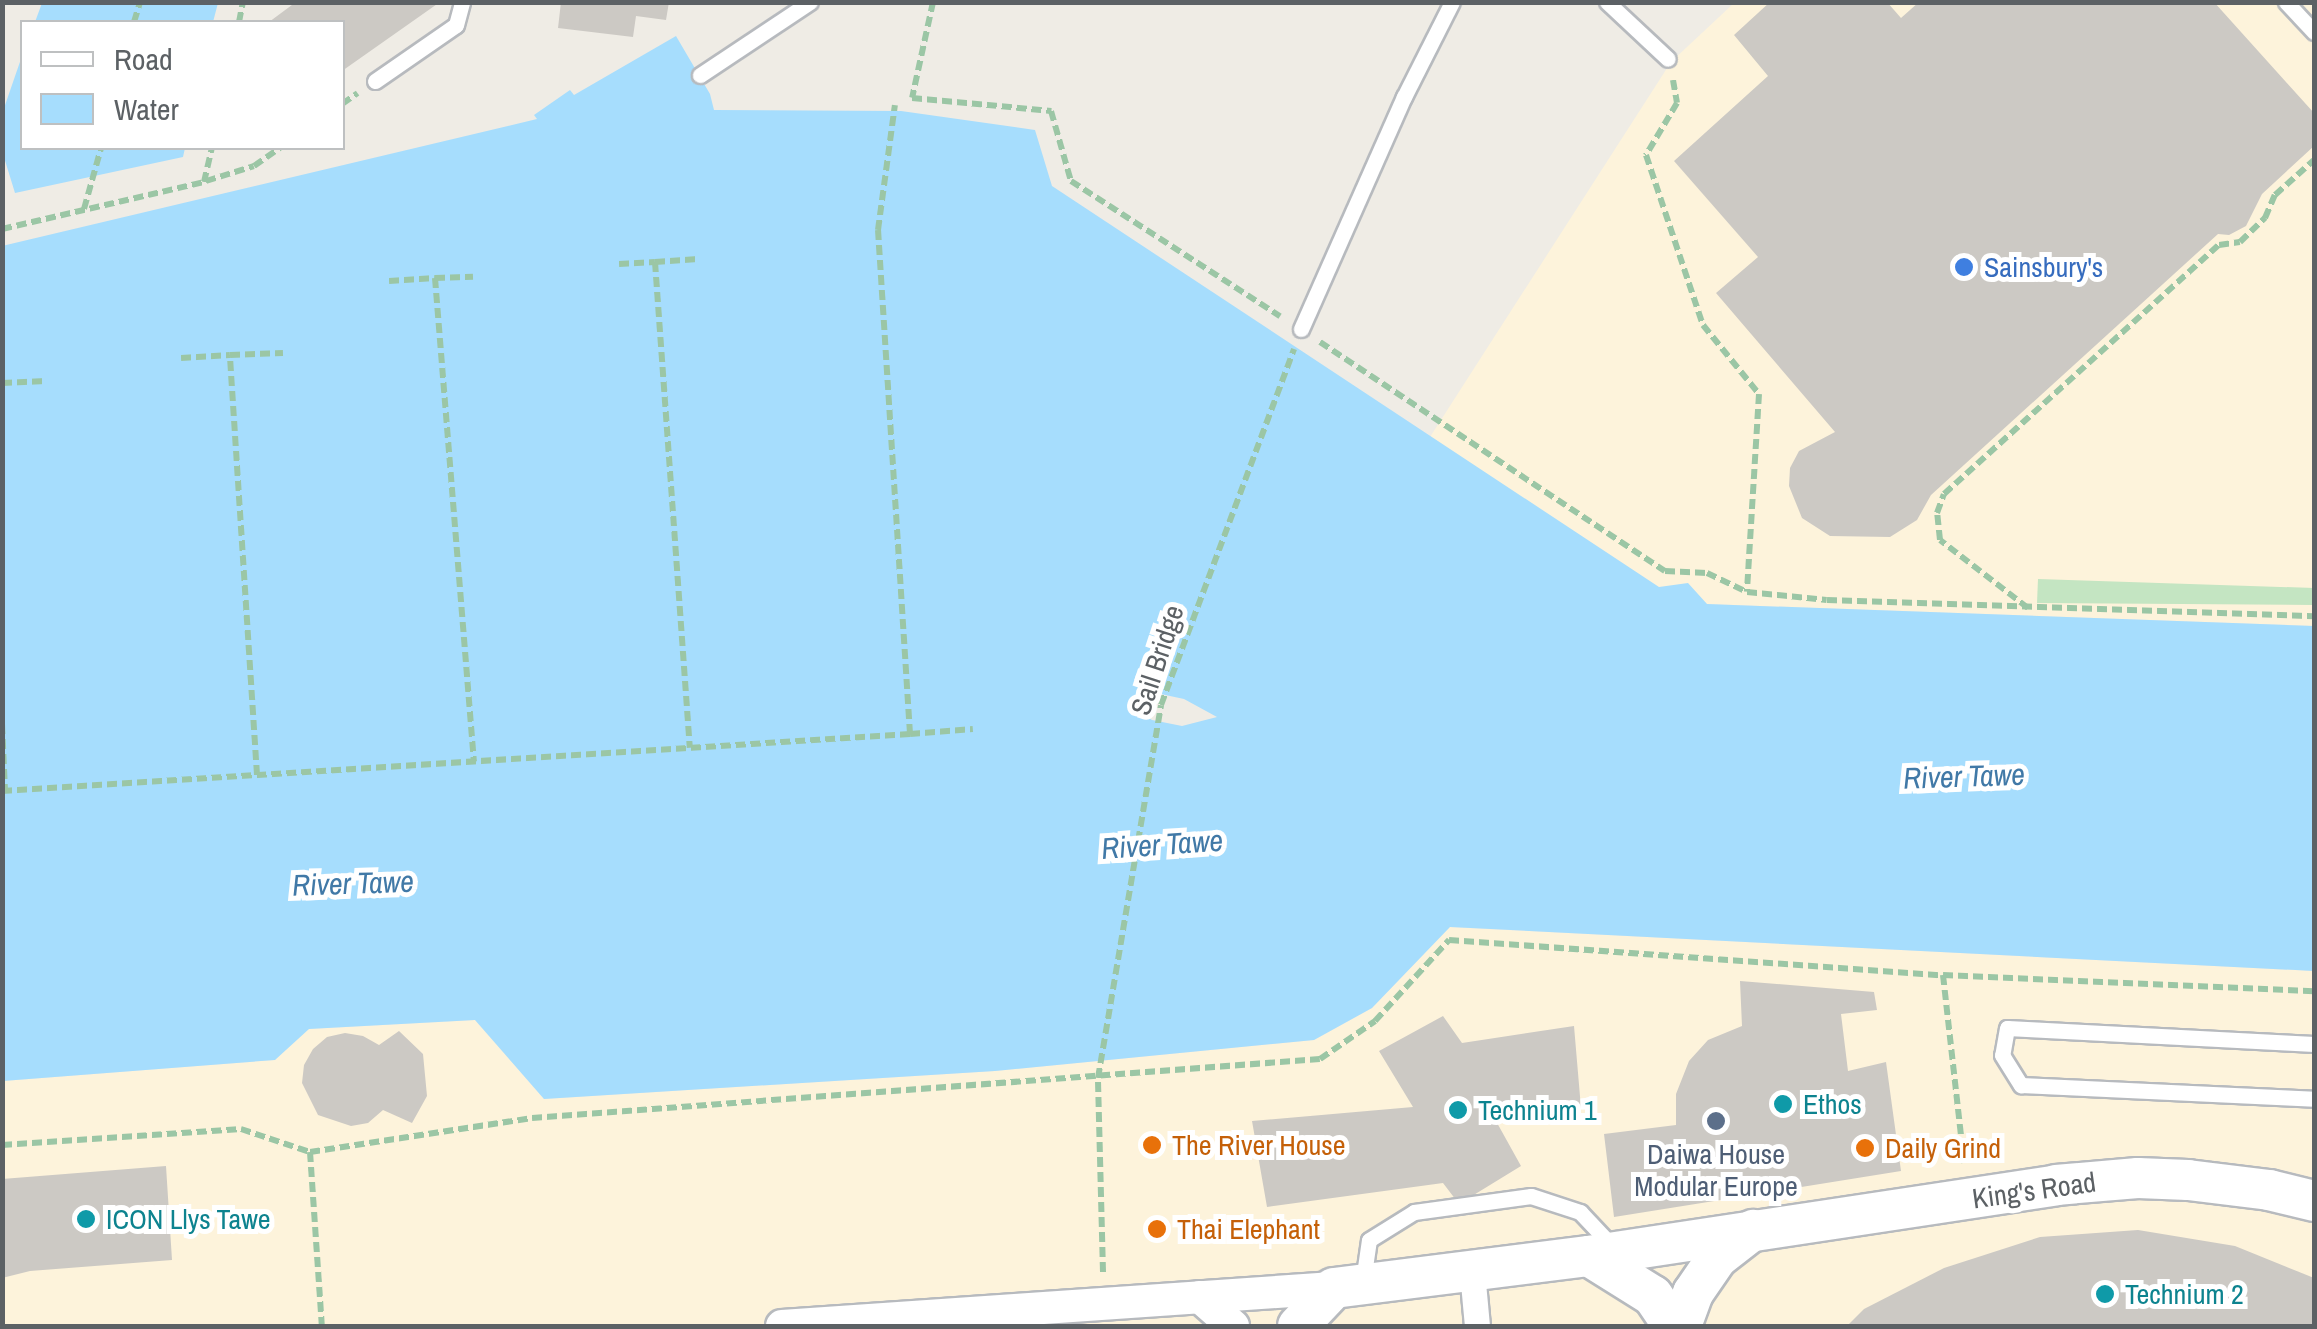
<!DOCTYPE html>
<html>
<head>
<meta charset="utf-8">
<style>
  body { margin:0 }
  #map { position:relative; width:2317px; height:1329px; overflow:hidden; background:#efece5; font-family:"Archivo Narrow",sans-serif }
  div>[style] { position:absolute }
  .commercial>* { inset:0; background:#fdf3db }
  .green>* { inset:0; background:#c4e5c2 }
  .water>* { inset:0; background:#a6ddfd }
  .building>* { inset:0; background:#ccc9c4 }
  .path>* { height:6px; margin-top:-3px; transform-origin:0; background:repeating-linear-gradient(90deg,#9bc6a5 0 10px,transparent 0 15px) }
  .roads { filter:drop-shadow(2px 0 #b7babe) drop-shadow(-2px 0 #b7babe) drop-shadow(0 2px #b7babe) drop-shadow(0 -2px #b7babe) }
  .service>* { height:15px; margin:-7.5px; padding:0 7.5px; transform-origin:7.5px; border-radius:7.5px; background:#fff }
  .pedestrian>* { height:25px; margin:-12.5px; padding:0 12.5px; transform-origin:12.5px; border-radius:12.5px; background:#fff }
  .minor>* { height:32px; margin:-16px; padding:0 16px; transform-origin:16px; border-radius:16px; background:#fff }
  .tertiary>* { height:40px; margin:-20px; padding:0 20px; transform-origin:20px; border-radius:20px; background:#fff }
  .dots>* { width:28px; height:28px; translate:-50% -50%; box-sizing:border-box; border:5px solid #fff; border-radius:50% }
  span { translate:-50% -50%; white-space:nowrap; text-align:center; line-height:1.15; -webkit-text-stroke:10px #fff; paint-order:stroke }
  .shop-label { font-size:28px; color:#366cbe }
  .left { translate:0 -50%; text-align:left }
  .street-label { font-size:28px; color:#5c6165 }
  .culture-label { font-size:28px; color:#0d838f }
  .food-label { font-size:28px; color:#c56008 }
  .service-label { font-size:28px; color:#4e5e75 }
  .water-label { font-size:30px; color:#4179a7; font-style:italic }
  .frame { position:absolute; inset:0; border:5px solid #5c6165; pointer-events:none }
  .legend { position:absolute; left:20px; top:20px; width:325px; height:130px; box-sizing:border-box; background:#fff; border:2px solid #bec0c1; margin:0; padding:12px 18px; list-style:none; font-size:30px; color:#5c6165 }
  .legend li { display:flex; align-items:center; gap:20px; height:50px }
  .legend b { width:50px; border:2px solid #bec0c1 }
</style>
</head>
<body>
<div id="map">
  <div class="commercial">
    <div style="clip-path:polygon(1734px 3px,2314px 3px,2314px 626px,1707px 604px,1695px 596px,1659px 588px,1430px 437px,1671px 62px)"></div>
    <div style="clip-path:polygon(1449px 927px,2314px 971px,2314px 1326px,3px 1326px,3px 1081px,274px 1060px,308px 1029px,475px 1020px,544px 1099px,995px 1071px,1314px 1040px,1372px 1008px)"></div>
  </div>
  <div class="green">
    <div style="clip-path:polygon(2038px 579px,2314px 588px,2314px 605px,2037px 603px)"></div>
  </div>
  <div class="water">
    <div style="clip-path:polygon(42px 3px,42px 2px,218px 3px,213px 22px,35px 22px)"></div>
    <div style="clip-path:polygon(evenodd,676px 36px,710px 94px,714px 110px,901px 111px,1035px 130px,1052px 186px,1659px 587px,1688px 583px,1707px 604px,2314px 626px,2314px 971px,1450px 927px,1372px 1008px,1314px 1040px,995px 1071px,544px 1099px,475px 1020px,309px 1029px,275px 1060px,3px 1081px,2px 246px,537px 119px,534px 115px,570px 90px,574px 95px,676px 36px,1156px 693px,1184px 699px,1217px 717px,1182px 726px,1152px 720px,1127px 705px,1156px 693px)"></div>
    <div style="clip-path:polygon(22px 56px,22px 148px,185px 148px,183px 157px,15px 193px,3px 154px,3px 111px)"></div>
  </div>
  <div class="building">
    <div style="clip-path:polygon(296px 2px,440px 2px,342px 71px,342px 22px,269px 22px)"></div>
    <div style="clip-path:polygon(561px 2px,669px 2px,666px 20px,636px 16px,633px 37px,558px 28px)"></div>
    <div style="clip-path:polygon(1770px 2px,1887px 2px,1901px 18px,1919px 2px,2214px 2px,2314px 113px,2314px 146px,2262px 194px,2246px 226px,2229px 235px,2218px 234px,1931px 495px,1917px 520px,1890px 537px,1830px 536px,1802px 518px,1789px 486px,1790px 468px,1799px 451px,1835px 432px,1716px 293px,1758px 257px,1674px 161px,1768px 76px,1734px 35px)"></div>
    <div style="clip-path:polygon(1740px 981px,1874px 992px,1877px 1010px,1841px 1014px,1848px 1071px,1886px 1062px,1901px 1171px,1614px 1217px,1604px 1134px,1676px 1125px,1676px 1094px,1689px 1061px,1708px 1040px,1742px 1026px)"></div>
    <div style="clip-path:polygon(1443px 1016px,1462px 1043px,1574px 1026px,1581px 1108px,1491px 1112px,1521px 1166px,1459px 1204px,1443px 1183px,1267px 1207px,1252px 1121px,1413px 1107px,1379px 1051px)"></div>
    <div style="clip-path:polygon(399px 1031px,423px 1054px,427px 1096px,412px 1123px,383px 1110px,368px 1123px,351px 1126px,318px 1115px,302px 1083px,304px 1065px,313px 1049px,327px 1037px,345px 1033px,363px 1036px,379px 1045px)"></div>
    <div style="clip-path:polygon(166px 1166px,172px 1260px,30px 1271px,2px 1278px,2px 1179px)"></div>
    <div style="clip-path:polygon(2138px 1230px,2235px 1246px,2314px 1278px,2314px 1326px,1847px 1326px,1864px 1309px,1944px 1268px,2040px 1237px)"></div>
  </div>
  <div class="path">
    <div style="left:933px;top:2px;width:98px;rotate:102.3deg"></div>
    <div style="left:912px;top:98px;width:140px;rotate:5.3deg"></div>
    <div style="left:1051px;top:111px;width:73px;rotate:74.1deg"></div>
    <div style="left:1071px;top:181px;width:249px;rotate:32.9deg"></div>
    <div style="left:134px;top:22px;width:21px;rotate:-73deg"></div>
    <div style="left:239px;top:22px;width:20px;rotate:-79deg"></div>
    <div style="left:1673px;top:80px;width:23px;rotate:80deg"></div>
    <div style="left:1677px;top:103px;width:61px;rotate:120.8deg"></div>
    <div style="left:1646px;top:155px;width:179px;rotate:71.5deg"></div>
    <div style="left:1703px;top:325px;width:89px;rotate:50.9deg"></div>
    <div style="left:1759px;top:394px;width:198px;rotate:93.5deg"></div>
    <div style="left:342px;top:104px;width:19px;rotate:-35deg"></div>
    <div style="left:206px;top:181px;width:50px;rotate:-17.4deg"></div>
    <div style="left:254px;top:166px;width:32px;rotate:-35deg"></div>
    <div style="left:84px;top:209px;width:63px;rotate:-74.4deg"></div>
    <div style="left:2px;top:229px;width:207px;rotate:-13.1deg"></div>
    <div style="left:204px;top:182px;width:35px;rotate:-77deg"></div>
    <div style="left:655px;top:262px;width:43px;rotate:-4deg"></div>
    <div style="left:619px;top:264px;width:36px;rotate:-3deg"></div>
    <div style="left:655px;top:262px;width:487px;rotate:85.9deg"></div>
    <div style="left:435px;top:278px;width:38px;rotate:-2deg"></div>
    <div style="left:389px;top:281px;width:46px;rotate:-3.7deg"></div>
    <div style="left:435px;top:278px;width:485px;rotate:85.4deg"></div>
    <div style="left:1320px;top:342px;width:414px;rotate:33.6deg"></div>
    <div style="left:1665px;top:571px;width:42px;rotate:2.7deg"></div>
    <div style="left:1707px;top:573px;width:44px;rotate:25.4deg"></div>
    <div style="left:1747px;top:592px;width:80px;rotate:5.7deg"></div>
    <div style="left:1827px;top:600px;width:487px;rotate:1.9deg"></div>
    <div style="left:181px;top:358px;width:49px;rotate:-3.5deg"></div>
    <div style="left:2px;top:383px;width:44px;rotate:-2.6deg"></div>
    <div style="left:2028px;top:608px;width:111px;rotate:-142.3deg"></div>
    <div style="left:1940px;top:540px;width:27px;rotate:-96deg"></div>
    <div style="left:1937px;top:513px;width:20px;rotate:-70deg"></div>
    <div style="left:1944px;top:494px;width:371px;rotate:-42.2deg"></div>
    <div style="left:2219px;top:245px;width:21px;rotate:-8deg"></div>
    <div style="left:2240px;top:242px;width:35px;rotate:-44deg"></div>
    <div style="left:2265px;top:218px;width:25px;rotate:-67deg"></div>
    <div style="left:2275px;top:195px;width:52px;rotate:-41.9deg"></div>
    <div style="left:2px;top:724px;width:67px;rotate:87.4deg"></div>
    <div style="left:910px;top:734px;width:63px;rotate:-4.5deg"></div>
    <div style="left:257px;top:775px;width:421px;rotate:-93.7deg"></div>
    <div style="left:230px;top:355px;width:53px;rotate:-2.2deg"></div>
    <div style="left:2px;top:791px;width:910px;rotate:-3.59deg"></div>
    <div style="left:910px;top:734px;width:505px;rotate:-93.63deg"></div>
    <div style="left:878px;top:230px;width:126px;rotate:-82.3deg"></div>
    <div style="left:1943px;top:975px;width:189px;rotate:83.6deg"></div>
    <div style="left:2px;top:1145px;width:240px;rotate:-3.8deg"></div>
    <div style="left:241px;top:1129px;width:73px;rotate:18.4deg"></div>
    <div style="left:310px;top:1152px;width:225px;rotate:-8.7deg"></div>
    <div style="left:532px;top:1118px;width:790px;rotate:-4.28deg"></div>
    <div style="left:1320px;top:1059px;width:67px;rotate:-34.6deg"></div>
    <div style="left:1375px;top:1021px;width:110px;rotate:-47.6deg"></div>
    <div style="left:1449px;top:940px;width:495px;rotate:4.1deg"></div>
    <div style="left:1943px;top:975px;width:371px;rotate:2.5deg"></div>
    <div style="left:310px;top:1152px;width:174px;rotate:86.1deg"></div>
    <div style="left:1103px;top:1272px;width:194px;rotate:-91.5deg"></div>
    <div style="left:1098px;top:1078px;width:378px;rotate:-80.4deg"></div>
    <div style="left:1161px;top:705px;width:380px;rotate:-69.5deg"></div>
  </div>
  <div class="roads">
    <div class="service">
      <div style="left:1607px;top:2px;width:83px;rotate:43.1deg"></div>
      <div style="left:2286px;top:2px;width:41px;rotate:47deg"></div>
      <div style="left:700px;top:75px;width:132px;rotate:-33.6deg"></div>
      <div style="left:375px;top:81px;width:98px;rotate:-34.7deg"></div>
      <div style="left:456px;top:25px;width:24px;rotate:-75deg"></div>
      <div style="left:1301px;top:329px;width:254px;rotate:-66.1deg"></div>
      <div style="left:1404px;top:97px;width:106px;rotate:-63.2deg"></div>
      <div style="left:2314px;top:1044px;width:307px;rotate:-177deg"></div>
      <div style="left:2007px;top:1028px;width:27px;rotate:100deg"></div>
      <div style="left:2002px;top:1055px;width:36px;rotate:58deg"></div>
      <div style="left:2021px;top:1085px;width:293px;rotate:2.7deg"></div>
      <div style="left:1363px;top:1281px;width:41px;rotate:-81.7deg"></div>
      <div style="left:1369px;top:1240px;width:53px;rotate:-31.9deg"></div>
      <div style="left:1414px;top:1212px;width:118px;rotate:-7.8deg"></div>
      <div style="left:1531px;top:1196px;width:52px;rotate:18.1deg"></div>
      <div style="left:1580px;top:1212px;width:48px;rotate:46.7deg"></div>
    </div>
    <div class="pedestrian">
      <div style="left:1472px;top:1272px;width:54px;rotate:84.7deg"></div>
    </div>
    <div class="minor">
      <div style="left:1200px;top:1297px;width:44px;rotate:41.3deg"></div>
      <div style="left:782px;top:1326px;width:553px;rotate:-3.94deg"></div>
    </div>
    <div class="tertiary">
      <div style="left:1589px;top:1256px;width:75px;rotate:32deg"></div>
      <div style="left:1653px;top:1296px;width:36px;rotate:56deg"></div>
      <div style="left:1298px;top:1326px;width:52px;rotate:-46.5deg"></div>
      <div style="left:1334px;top:1288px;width:257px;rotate:-7.2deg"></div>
      <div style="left:1589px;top:1256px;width:472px;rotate:-8.6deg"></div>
      <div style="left:2056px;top:1185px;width:82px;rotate:-4.9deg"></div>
      <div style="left:2138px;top:1178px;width:50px;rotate:2.3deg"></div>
      <div style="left:2188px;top:1180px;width:82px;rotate:7deg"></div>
      <div style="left:2269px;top:1190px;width:46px;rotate:13.7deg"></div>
      <div style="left:1681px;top:1326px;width:35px;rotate:-70deg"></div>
      <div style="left:1693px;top:1293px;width:42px;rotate:-55.6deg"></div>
      <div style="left:1717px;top:1258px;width:46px;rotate:-37.9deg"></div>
    </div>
  </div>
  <div class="dots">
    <div style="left:1964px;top:267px;background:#3f7fe0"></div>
    <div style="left:1783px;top:1104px;background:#0f9aa8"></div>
    <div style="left:1458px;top:1110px;background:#0f9aa8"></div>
    <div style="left:1716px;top:1121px;background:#5c6f8a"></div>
    <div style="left:1152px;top:1145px;background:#e8710a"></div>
    <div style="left:1865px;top:1148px;background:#e8710a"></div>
    <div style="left:86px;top:1219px;background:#0f9aa8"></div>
    <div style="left:1157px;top:1229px;background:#e8710a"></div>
    <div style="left:2105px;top:1294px;background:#0f9aa8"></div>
  </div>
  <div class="shop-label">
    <span class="left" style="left:1984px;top:267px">Sainsbury's</span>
  </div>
  <div class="street-label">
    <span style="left:1157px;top:660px;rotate:-72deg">Sail Bridge</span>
    <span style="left:2034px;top:1190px;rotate:-8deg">King's Road</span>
  </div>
  <div class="culture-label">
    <span class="left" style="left:1803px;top:1104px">Ethos</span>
    <span class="left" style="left:1478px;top:1110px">Technium 1</span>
    <span class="left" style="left:106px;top:1219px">ICON Llys Tawe</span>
    <span class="left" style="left:2125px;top:1294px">Technium 2</span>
  </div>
  <div class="food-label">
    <span class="left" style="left:1172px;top:1145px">The River House</span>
    <span class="left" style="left:1885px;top:1148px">Daily Grind</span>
    <span class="left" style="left:1177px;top:1229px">Thai Elephant</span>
  </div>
  <div class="service-label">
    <span style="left:1716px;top:1170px">Daiwa House<br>Modular Europe</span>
  </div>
  <div class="water-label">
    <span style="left:1964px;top:776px;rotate:-2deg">River Tawe</span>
    <span style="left:1162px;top:844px;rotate:-4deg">River Tawe</span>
    <span style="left:353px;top:883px;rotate:-2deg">River Tawe</span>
  </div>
  <div class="frame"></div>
  <ul class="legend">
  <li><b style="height:12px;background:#fff"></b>Road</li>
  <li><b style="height:28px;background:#a6ddfd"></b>Water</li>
  </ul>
</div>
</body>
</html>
